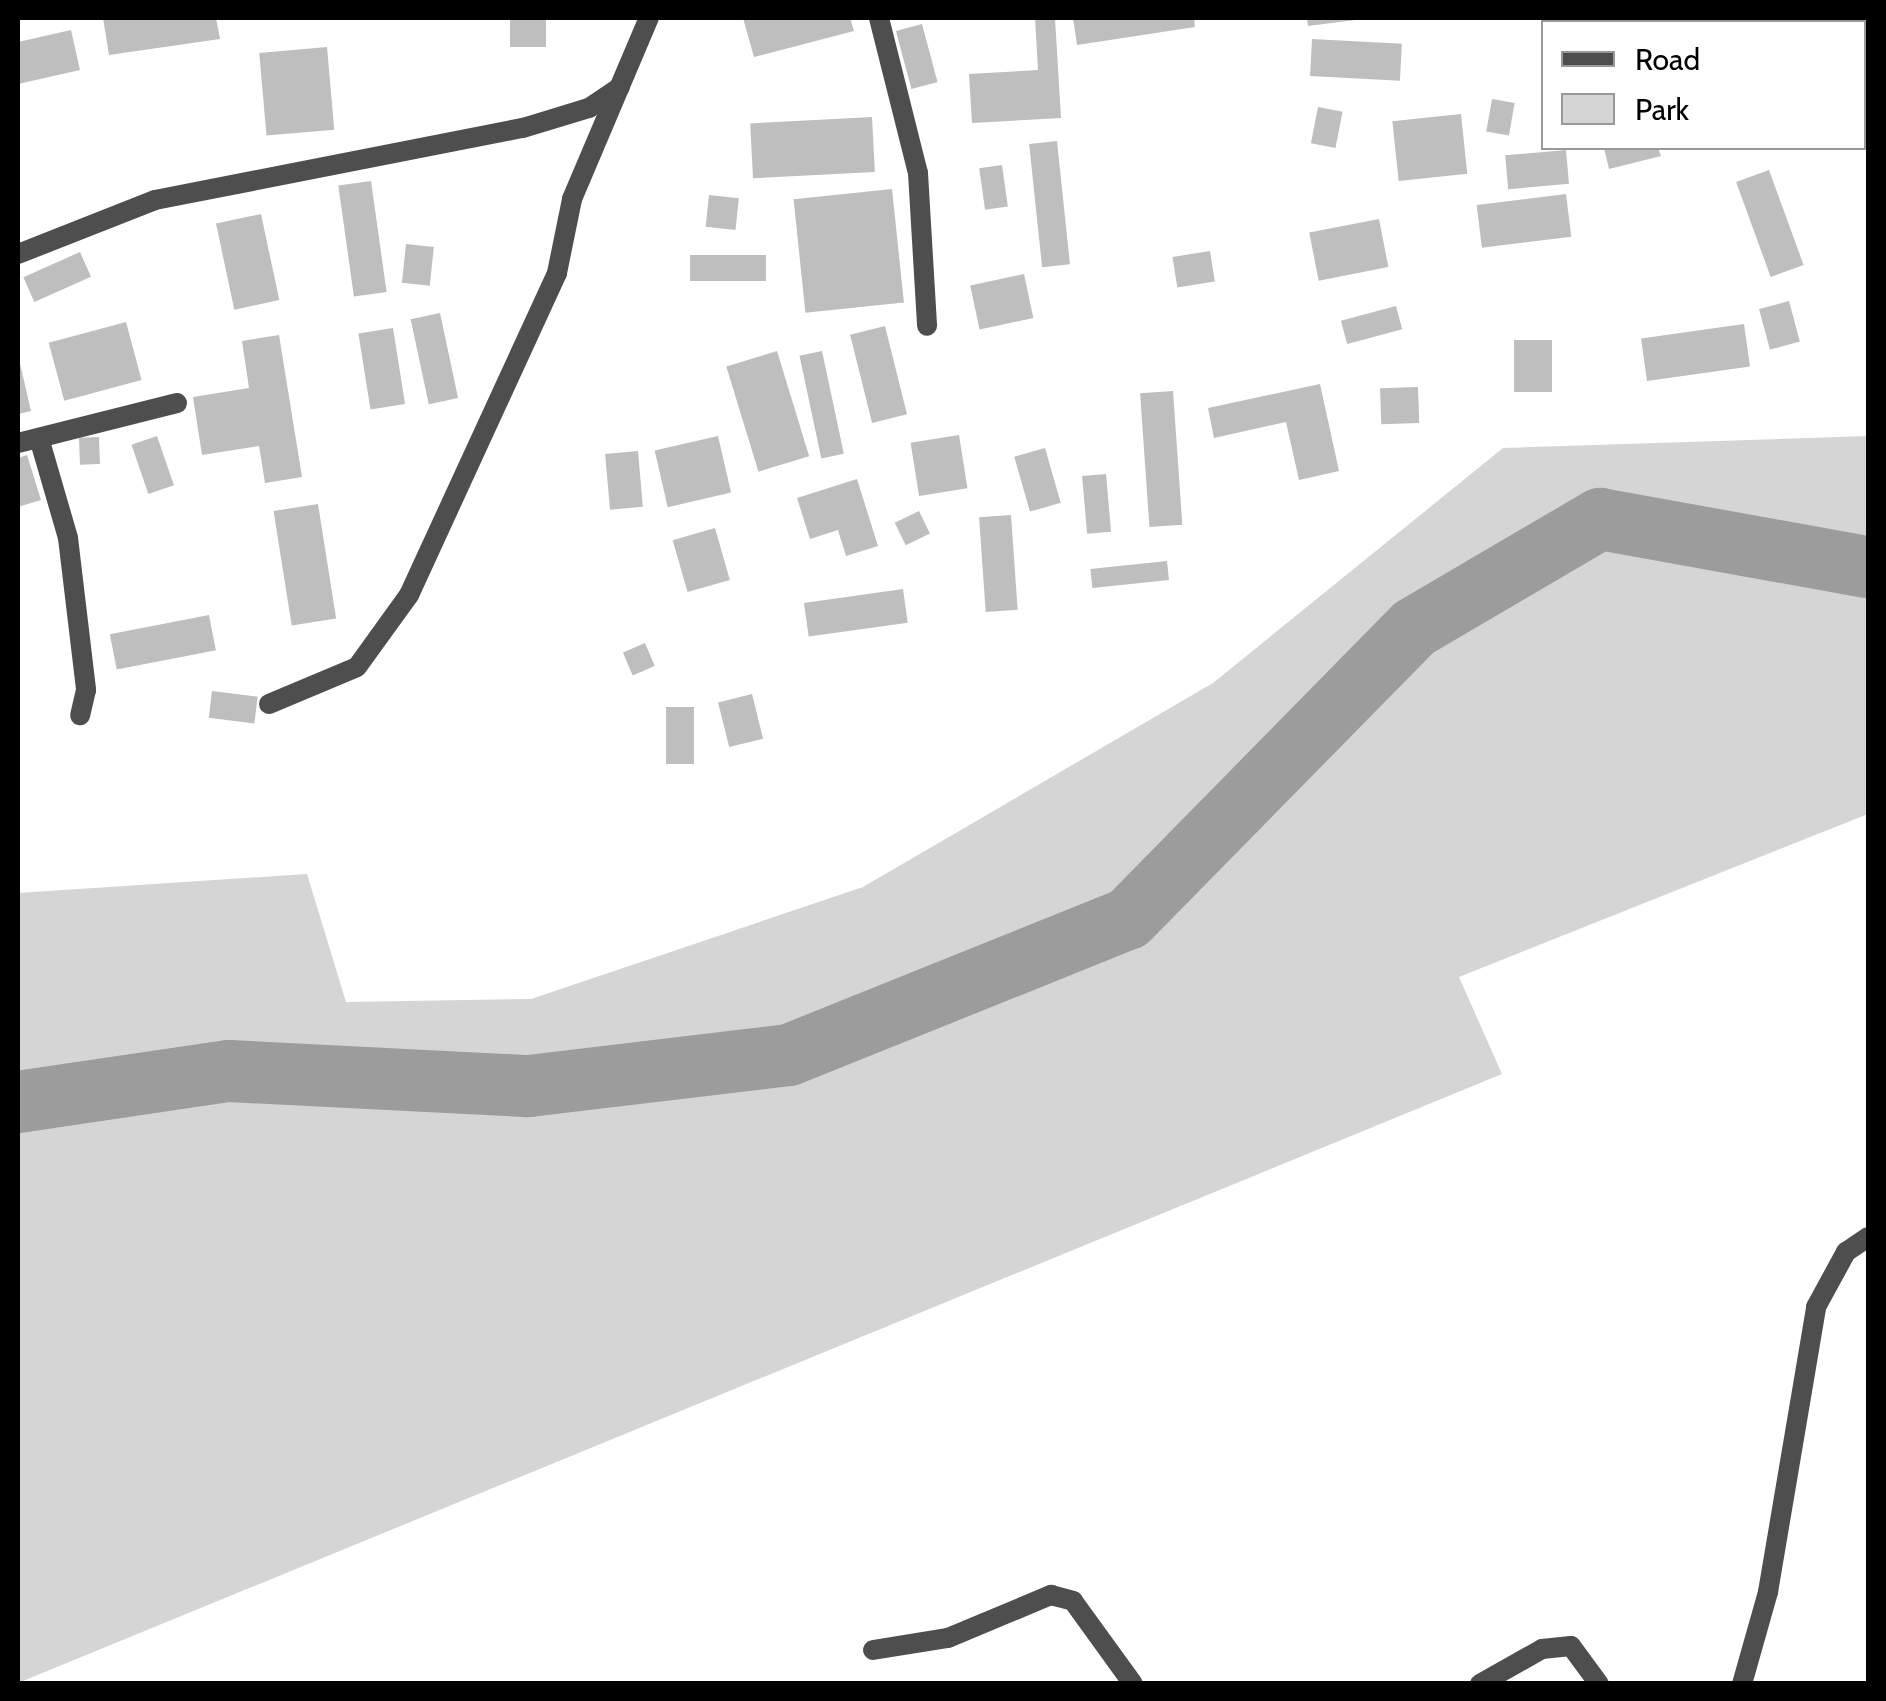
<!DOCTYPE html>
<html>
<head>
<meta charset="utf-8">
<style>
  body { margin:0 }
  #map { position:relative; width:1886px; height:1701px; overflow:hidden; background:#fff; font-family:Cabin,sans-serif }
  div>[style] { position:absolute }
  .green>* { inset:0; background:#d5d5d5 }
  .river>* { height:62px; margin:-31px; padding:0 31px; transform-origin:31px; border-radius:31px; background:#9c9c9c }
  .building>* { inset:0; background:#bebebe; transform-origin:0 0 }
  .street>* { height:20px; margin:-10px; padding:0 10px; transform-origin:10px; border-radius:10px; background:#4e4e4e }
  span { translate:-50% -50%; white-space:nowrap; text-align:center; line-height:1.15; -webkit-text-stroke:9px #fff; paint-order:stroke }
  .frame { position:absolute; inset:0; border:20px solid #000; pointer-events:none }
  .legend { position:absolute; left:1541px; top:20px; width:325px; height:130px; box-sizing:border-box; background:#fff; border:2px solid #999; margin:0; padding:12px 18px; list-style:none; font-size:30px; color:#000 }
  .legend li { display:flex; align-items:center; gap:20px; height:50px }
  .legend b { width:50px; border:2px solid #999 }
</style>
</head>
<body>
<div id="map">
  <div class="green">
    <div style="clip-path:polygon(1868px 436px,1868px 814px,1459px 977px,1502px 1074px,18px 1683px,18px 893px,307px 874px,346px 1002px,531px 999px,863px 887px,1213px 683px,1503px 448px)"></div>
  </div>
  <div class="river">
    <div style="left:18px;top:1102px;width:213px;rotate:-8.4deg"></div>
    <div style="left:229px;top:1071px;width:300px;rotate:2.9deg"></div>
    <div style="left:529px;top:1086px;width:262px;rotate:-6.8deg"></div>
    <div style="left:789px;top:1055px;width:365px;rotate:-21.9deg"></div>
    <div style="left:1128px;top:919px;width:408px;rotate:-45.5deg"></div>
    <div style="left:1414px;top:628px;width:216px;rotate:-30.4deg"></div>
    <div style="left:1600px;top:519px;width:272px;rotate:10.2deg"></div>
  </div>
  <div class="building">
    <div style="clip-path:polygon(103px 18px,216px 18px,220px 39px,109px 55px)"></div>
    <div style="left:510px;top:18px;width:36px;height:29px"></div>
    <div style="clip-path:polygon(743px 18px,850px 18px,854px 31px,754px 57px)"></div>
    <div style="clip-path:polygon(1035px 18px,1055px 18px,1061px 118px,972px 123px,969px 74px,1038px 70px)"></div>
    <div style="clip-path:polygon(1073px 18px,1194px 18px,1195px 27px,1077px 45px)"></div>
    <div style="clip-path:polygon(1307px 18px,1355px 18px,1355px 20px,1308px 26px)"></div>
    <div style="left:922px;top:24px;width:60px;height:27px;rotate:75deg"></div>
    <div style="clip-path:polygon(71px 30px,80px 70px,18px 84px,18px 42px)"></div>
    <div style="left:1312px;top:39px;width:90px;height:37px;rotate:3deg"></div>
    <div style="left:327px;top:47px;width:83px;height:68px;rotate:85deg"></div>
    <div style="left:1492px;top:99px;width:23px;height:33px;rotate:10deg"></div>
    <div style="left:1318px;top:107px;width:25px;height:37px;rotate:11deg"></div>
    <div style="left:1461px;top:114px;width:60px;height:69px;rotate:84deg"></div>
    <div style="left:872px;top:117px;width:55px;height:122px;rotate:87deg"></div>
    <div style="left:1057px;top:141px;width:124px;height:28px;rotate:84deg"></div>
    <div style="clip-path:polygon(1604px 148px,1658px 148px,1661px 156px,1609px 169px)"></div>
    <div style="left:1566px;top:150px;width:34px;height:61px;rotate:85deg"></div>
    <div style="left:1002px;top:165px;width:42px;height:23px;rotate:82deg"></div>
    <div style="left:1769px;top:170px;width:101px;height:35px;rotate:70deg"></div>
    <div style="left:371px;top:181px;width:112px;height:33px;rotate:82deg"></div>
    <div style="left:892px;top:189px;width:114px;height:99px;rotate:84deg"></div>
    <div style="left:1566px;top:194px;width:43px;height:90px;rotate:83deg"></div>
    <div style="left:709px;top:195px;width:30px;height:32px;rotate:6deg"></div>
    <div style="left:261px;top:214px;width:88px;height:46px;rotate:78deg"></div>
    <div style="left:1379px;top:219px;width:49px;height:71px;rotate:79deg"></div>
    <div style="left:406px;top:244px;width:28px;height:39px;rotate:6deg"></div>
    <div style="left:1210px;top:251px;width:31px;height:38px;rotate:81deg"></div>
    <div style="left:80px;top:252px;width:27px;height:62px;rotate:66deg"></div>
    <div style="left:766px;top:255px;width:26px;height:76px;rotate:90deg"></div>
    <div style="left:1024px;top:274px;width:45px;height:55px;rotate:78deg"></div>
    <div style="left:1789px;top:301px;width:42px;height:31px;rotate:75deg"></div>
    <div style="left:1396px;top:306px;width:24px;height:57px;rotate:75deg"></div>
    <div style="left:440px;top:313px;width:87px;height:30px;rotate:78deg"></div>
    <div style="left:126px;top:322px;width:60px;height:80px;rotate:75deg"></div>
    <div style="left:1744px;top:324px;width:43px;height:104px;rotate:82deg"></div>
    <div style="left:885px;top:326px;width:91px;height:36px;rotate:76deg"></div>
    <div style="left:393px;top:328px;width:77px;height:35px;rotate:81deg"></div>
    <div style="clip-path:polygon(279px 335px,302px 477px,265px 483px,259px 446px,202px 455px,193px 397px,249px 388px,242px 341px)"></div>
    <div style="left:1514px;top:340px;width:38px;height:52px"></div>
    <div style="left:777px;top:351px;width:110px;height:53px;rotate:73deg"></div>
    <div style="left:822px;top:351px;width:105px;height:23px;rotate:78deg"></div>
    <div style="clip-path:polygon(18px 355px,31px 411px,18px 414px)"></div>
    <div style="clip-path:polygon(1320px 384px,1339px 471px,1299px 480px,1286px 422px,1214px 438px,1208px 408px)"></div>
    <div style="left:1418px;top:387px;width:36px;height:38px;rotate:88deg"></div>
    <div style="left:1173px;top:391px;width:134px;height:33px;rotate:86deg"></div>
    <div style="left:959px;top:435px;width:54px;height:49px;rotate:81deg"></div>
    <div style="left:157px;top:436px;width:52px;height:27px;rotate:71deg"></div>
    <div style="left:718px;top:436px;width:58px;height:65px;rotate:77deg"></div>
    <div style="left:99px;top:437px;width:27px;height:20px;rotate:88deg"></div>
    <div style="left:1045px;top:448px;width:57px;height:32px;rotate:74deg"></div>
    <div style="left:638px;top:451px;width:56px;height:33px;rotate:85deg"></div>
    <div style="clip-path:polygon(27px 455px,41px 500px,18px 507px,18px 458px)"></div>
    <div style="left:1106px;top:474px;width:58px;height:24px;rotate:85deg"></div>
    <div style="clip-path:polygon(857px 479px,878px 546px,846px 556px,838px 530px,810px 539px,797px 498px)"></div>
    <div style="left:318px;top:504px;width:116px;height:45px;rotate:81deg"></div>
    <div style="left:919px;top:511px;width:25px;height:27px;rotate:64deg"></div>
    <div style="left:1011px;top:515px;width:95px;height:32px;rotate:86deg"></div>
    <div style="left:715px;top:528px;width:54px;height:44px;rotate:74deg"></div>
    <div style="left:1167px;top:561px;width:19px;height:77px;rotate:84deg"></div>
    <div style="left:903px;top:589px;width:34px;height:100px;rotate:82deg"></div>
    <div style="left:209px;top:615px;width:36px;height:101px;rotate:79deg"></div>
    <div style="left:645px;top:643px;width:25px;height:24px;rotate:67deg"></div>
    <div style="left:212px;top:691px;width:46px;height:27px;rotate:7deg"></div>
    <div style="left:752px;top:694px;width:46px;height:35px;rotate:76deg"></div>
    <div style="left:666px;top:707px;width:28px;height:57px"></div>
  </div>
  <div class="street">
    <div style="left:879px;top:18px;width:160px;rotate:75.9deg"></div>
    <div style="left:918px;top:173px;width:153px;rotate:86.6deg"></div>
    <div style="left:1718px;top:22px;width:18px;rotate:-13deg"></div>
    <div style="left:1864px;top:117px;width:4px;rotate:-14deg"></div>
    <div style="left:18px;top:254px;width:147px;rotate:-21.5deg"></div>
    <div style="left:155px;top:200px;width:375px;rotate:-11.1deg"></div>
    <div style="left:523px;top:128px;width:69px;rotate:-16.9deg"></div>
    <div style="left:589px;top:108px;width:37px;rotate:-34deg"></div>
    <div style="left:39px;top:438px;width:104px;rotate:73.8deg"></div>
    <div style="left:68px;top:538px;width:153px;rotate:83.2deg"></div>
    <div style="left:86px;top:690px;width:26px;rotate:103deg"></div>
    <div style="left:18px;top:443px;width:164px;rotate:-14.1deg"></div>
    <div style="left:269px;top:704px;width:95px;rotate:-22.8deg"></div>
    <div style="left:357px;top:667px;width:89px;rotate:-54.2deg"></div>
    <div style="left:409px;top:595px;width:354px;rotate:-65.3deg"></div>
    <div style="left:557px;top:273px;width:76px;rotate:-78.5deg"></div>
    <div style="left:572px;top:199px;width:197px;rotate:-67deg"></div>
    <div style="left:873px;top:1650px;width:76px;rotate:-9.1deg"></div>
    <div style="left:948px;top:1638px;width:112px;rotate:-22.7deg"></div>
    <div style="left:1051px;top:1595px;width:23px;rotate:15deg"></div>
    <div style="left:1073px;top:1601px;width:102px;rotate:54.1deg"></div>
    <div style="left:1480px;top:1684px;width:71px;rotate:-29.4deg"></div>
    <div style="left:1542px;top:1649px;width:29px;rotate:-6deg"></div>
    <div style="left:1571px;top:1646px;width:47px;rotate:53.6deg"></div>
    <div style="left:1742px;top:1684px;width:96px;rotate:-74.2deg"></div>
    <div style="left:1768px;top:1592px;width:289px;rotate:-80.4deg"></div>
    <div style="left:1816px;top:1307px;width:63px;rotate:-61.4deg"></div>
    <div style="left:1846px;top:1252px;width:27px;rotate:-34deg"></div>
  </div>
  <div class="frame"></div>
  <ul class="legend">
  <li><b style="height:12px;background:#4e4e4e"></b>Road</li>
  <li><b style="height:28px;background:#d5d5d5"></b>Park</li>
  </ul>
</div>
</body>
</html>
